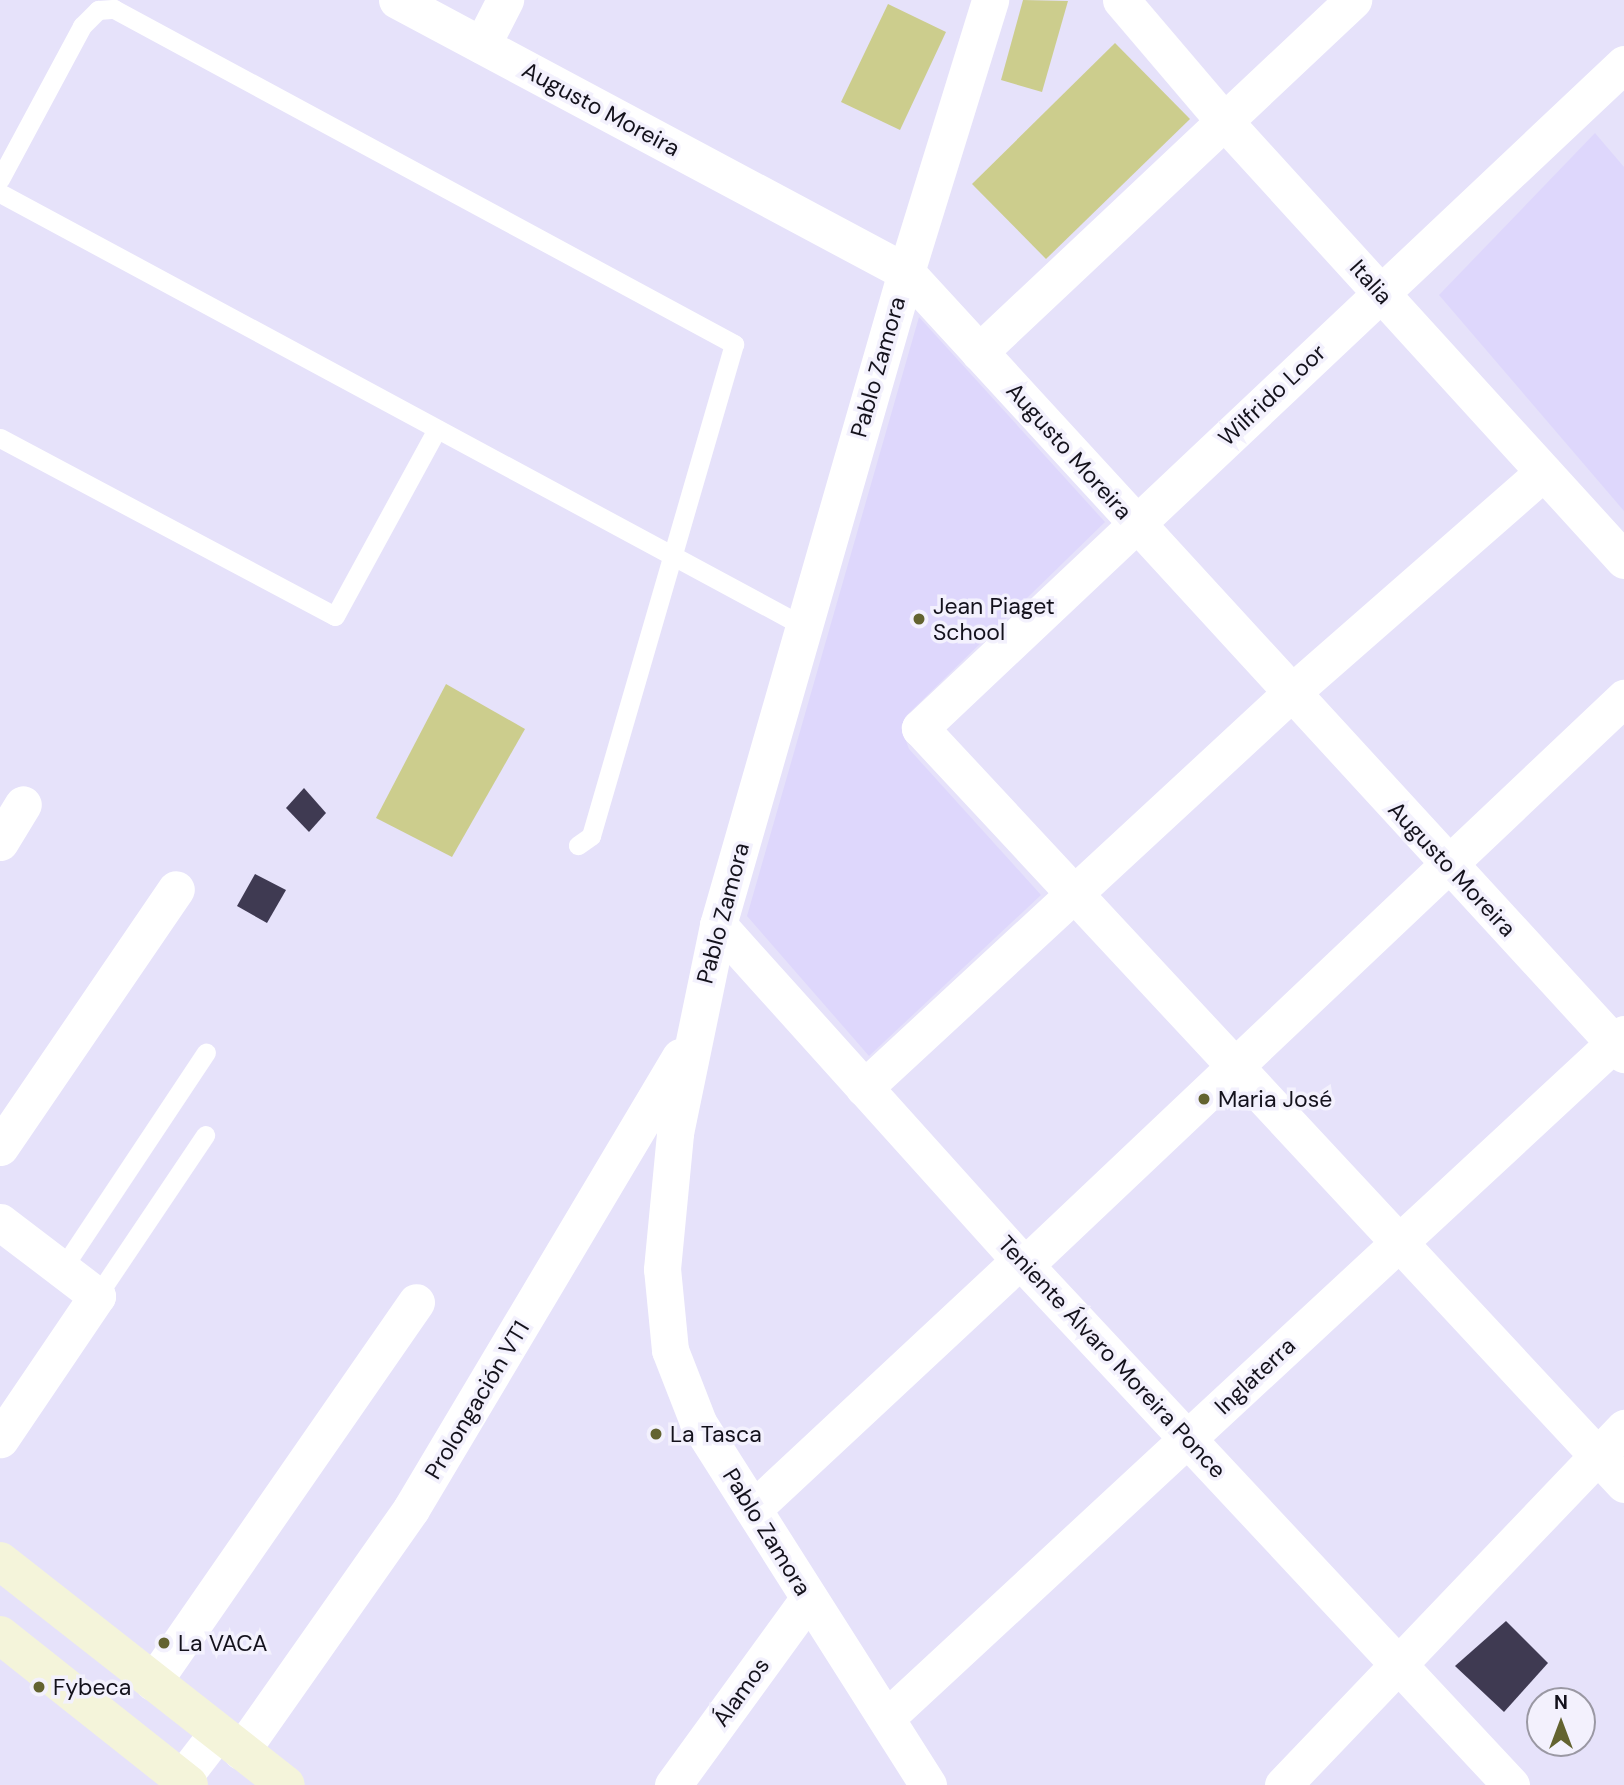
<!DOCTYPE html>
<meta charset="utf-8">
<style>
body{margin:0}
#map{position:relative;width:1624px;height:1785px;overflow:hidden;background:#e6e2fa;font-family:"DM Sans",sans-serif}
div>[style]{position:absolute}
.built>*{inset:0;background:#ded7fc}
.green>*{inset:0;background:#cccd8d}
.building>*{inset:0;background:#3f3a52}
.service>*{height:19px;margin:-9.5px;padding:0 9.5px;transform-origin:9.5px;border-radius:9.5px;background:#fff}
.minor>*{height:37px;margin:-18.5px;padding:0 18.5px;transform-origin:18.5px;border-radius:18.5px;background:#fff}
.secondary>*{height:38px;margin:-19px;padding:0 19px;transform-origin:19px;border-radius:19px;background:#f4f4da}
.dots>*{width:19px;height:19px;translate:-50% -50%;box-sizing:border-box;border:4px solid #f3f1fd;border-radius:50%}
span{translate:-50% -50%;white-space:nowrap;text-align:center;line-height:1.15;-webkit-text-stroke:7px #f3f1fd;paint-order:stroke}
.street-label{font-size:23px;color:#14121c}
.poi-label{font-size:23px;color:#14121c}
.left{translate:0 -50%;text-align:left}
.north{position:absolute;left:1526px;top:1687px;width:70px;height:70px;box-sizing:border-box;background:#f3f1fd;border:2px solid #9a98a3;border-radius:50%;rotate:0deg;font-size:19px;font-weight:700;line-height:28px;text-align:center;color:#14121c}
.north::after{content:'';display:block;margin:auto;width:24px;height:32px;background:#636330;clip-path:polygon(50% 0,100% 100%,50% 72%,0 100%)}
</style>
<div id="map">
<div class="built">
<div style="clip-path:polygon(1595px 133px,1624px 167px,1624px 511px,1439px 295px)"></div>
<div style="clip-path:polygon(919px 317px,1105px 522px,906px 716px,901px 727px,909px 749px,1041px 895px,869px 1056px,747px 916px)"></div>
</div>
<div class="green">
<div style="clip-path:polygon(1023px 0,1068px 1px,1042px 92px,1001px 80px)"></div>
<div style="clip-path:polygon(888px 4px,946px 32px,900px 130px,841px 102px)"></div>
<div style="clip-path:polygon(1115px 43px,1190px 119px,1046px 259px,972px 184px)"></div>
<div style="clip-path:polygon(446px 684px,525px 729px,452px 857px,376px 818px)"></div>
</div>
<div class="building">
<div style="clip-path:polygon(304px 788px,326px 813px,309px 832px,286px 808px)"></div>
<div style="clip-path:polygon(255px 874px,286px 890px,267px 923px,237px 906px)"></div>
<div style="clip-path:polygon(1506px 1621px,1548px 1663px,1504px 1712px,1455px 1666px)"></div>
</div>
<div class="service">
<div style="left:0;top:179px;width:174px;rotate:-61.8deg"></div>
<div style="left:82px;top:26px;width:23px;rotate:-45deg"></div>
<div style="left:98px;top:10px;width:16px;rotate:-4deg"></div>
<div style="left:114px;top:9px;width:705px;rotate:28.38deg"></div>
<div style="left:734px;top:344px;width:512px;rotate:106.21deg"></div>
<div style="left:591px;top:836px;width:16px;rotate:145deg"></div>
<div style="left:0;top:193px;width:912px;rotate:28.33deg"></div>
<div style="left:0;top:438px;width:379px;rotate:28deg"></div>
<div style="left:335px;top:616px;width:213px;rotate:-61.4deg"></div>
<div style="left:62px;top:1269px;width:260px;rotate:-56.4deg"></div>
<div style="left:97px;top:1296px;width:194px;rotate:-56.1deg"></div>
</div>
<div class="minor">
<div style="left:397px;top:0;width:577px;rotate:28.12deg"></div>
<div style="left:906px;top:272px;width:1062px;rotate:47.44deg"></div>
<div style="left:1121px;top:0;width:159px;rotate:49.6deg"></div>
<div style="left:1224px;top:121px;width:594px;rotate:47.66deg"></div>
<div style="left:482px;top:45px;width:51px;rotate:-62.9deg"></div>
<div style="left:1624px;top:64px;width:968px;rotate:136.67deg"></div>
<div style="left:920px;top:728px;width:1033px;rotate:47.04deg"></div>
<div style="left:979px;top:352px;width:514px;rotate:-43.26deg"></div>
<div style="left:0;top:842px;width:44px;rotate:-58.8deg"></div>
<div style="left:718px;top:925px;width:451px;rotate:48deg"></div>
<div style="left:1020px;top:1260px;width:719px;rotate:46.92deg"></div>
<div style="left:864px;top:1088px;width:580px;rotate:-42.77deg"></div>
<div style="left:1290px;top:694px;width:337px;rotate:-41.2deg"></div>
<div style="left:0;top:1147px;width:312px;rotate:-55.7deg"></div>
<div style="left:0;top:1222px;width:122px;rotate:37.3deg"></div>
<div style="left:97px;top:1296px;width:173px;rotate:124.1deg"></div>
<div style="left:753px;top:1509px;width:365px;rotate:-43deg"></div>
<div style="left:1020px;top:1260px;width:7px;rotate:45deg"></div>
<div style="left:1025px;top:1265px;width:825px;rotate:-43.43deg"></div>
<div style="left:153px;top:1682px;width:462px;rotate:-55.3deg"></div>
<div style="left:886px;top:1718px;width:1006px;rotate:-42.83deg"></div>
<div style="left:241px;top:1751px;width:296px;rotate:-54.9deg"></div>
<div style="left:411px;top:1509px;width:526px;rotate:-59.24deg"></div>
<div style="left:177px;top:1785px;width:66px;rotate:-52.4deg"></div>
<div style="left:673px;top:1785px;width:231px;rotate:-54deg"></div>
<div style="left:928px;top:1785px;width:430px;rotate:-122.4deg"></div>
<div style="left:698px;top:1422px;width:77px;rotate:-111.3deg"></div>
<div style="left:670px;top:1350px;width:81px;rotate:-95.6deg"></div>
<div style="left:662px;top:1269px;width:137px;rotate:-84.5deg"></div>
<div style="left:675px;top:1133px;width:212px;rotate:-78.3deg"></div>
<div style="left:718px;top:925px;width:680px;rotate:-73.94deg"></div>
<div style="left:906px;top:272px;width:285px;rotate:-72.8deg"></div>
<div style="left:1283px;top:1785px;width:494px;rotate:-46.3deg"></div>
</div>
<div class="secondary">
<div style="left:0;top:1561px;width:363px;rotate:38.1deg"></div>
<div style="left:0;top:1635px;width:241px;rotate:38.4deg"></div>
</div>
<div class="dots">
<div style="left:919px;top:619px;background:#636330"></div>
<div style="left:1204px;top:1099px;background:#636330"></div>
<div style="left:656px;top:1434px;background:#636330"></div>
<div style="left:164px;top:1643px;background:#636330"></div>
<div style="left:39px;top:1687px;background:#636330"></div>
</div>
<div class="street-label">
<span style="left:601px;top:109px;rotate:28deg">Augusto Moreira</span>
<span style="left:1371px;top:282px;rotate:48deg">Italia</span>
<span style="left:878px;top:367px;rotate:-74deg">Pablo Zamora</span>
<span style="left:1272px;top:395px;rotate:-43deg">Wilfrido Loor</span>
<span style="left:1069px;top:451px;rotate:48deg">Augusto Moreira</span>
<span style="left:1452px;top:869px;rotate:47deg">Augusto Moreira</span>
<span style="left:723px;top:913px;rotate:-75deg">Pablo Zamora</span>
<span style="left:1112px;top:1357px;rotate:47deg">Teniente Álvaro Moreira Ponce</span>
<span style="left:1255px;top:1376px;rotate:-43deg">Inglaterra</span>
<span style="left:477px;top:1400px;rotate:-59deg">Prolongación VT1</span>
<span style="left:767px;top:1532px;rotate:58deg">Pablo Zamora</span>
<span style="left:741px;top:1692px;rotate:-54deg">Álamos</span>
</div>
<div class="poi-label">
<span class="left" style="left:933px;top:619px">Jean Piaget<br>School</span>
<span class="left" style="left:1218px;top:1099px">Maria José</span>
<span class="left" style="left:670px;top:1434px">La Tasca</span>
<span class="left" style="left:178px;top:1643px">La VACA</span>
<span class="left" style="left:53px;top:1687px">Fybeca</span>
</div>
<div class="north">N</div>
</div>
